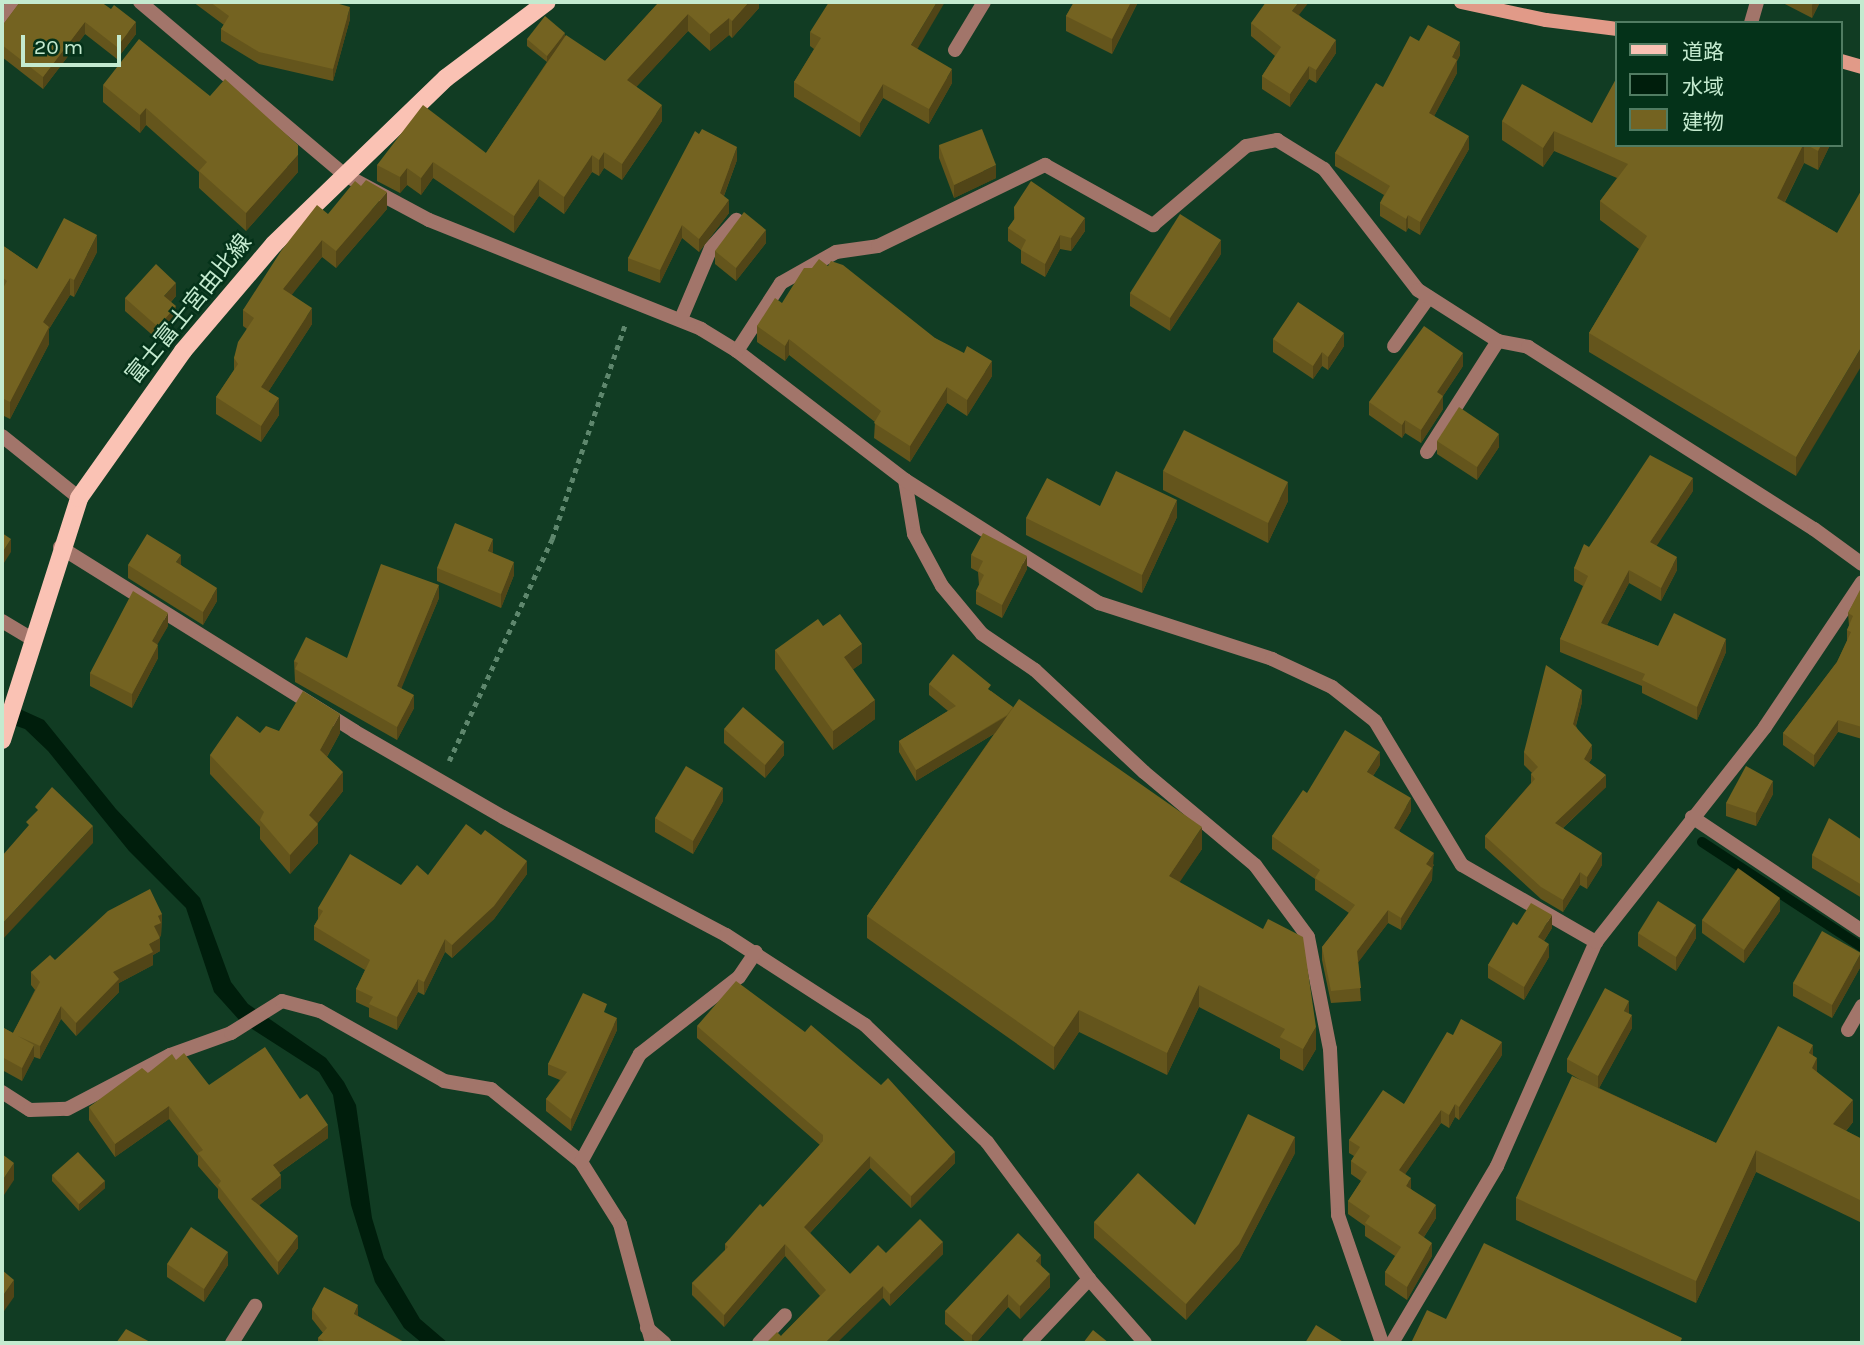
<!DOCTYPE html>
<meta charset="utf-8">
<style>
body{margin:0}
#map{position:relative;width:1864px;height:1345px;overflow:hidden;background:#113c23;font-family:Karla,"Noto Sans JP",sans-serif}
div>[style]{position:absolute}
.water>*{inset:0;background:#001e0c}
.stream>*{height:10px;margin:-5px;padding:0 5px;transform-origin:5px;border-radius:5px;background:#001e0c}
.path>*{height:4.5px;margin-top:-2.25px;transform-origin:0;background:repeating-linear-gradient(90deg,#5e876d 0 5px,transparent 0 10px)}
.lane>*{height:14px;margin:-7px;padding:0 7px;transform-origin:7px;border-radius:7px;background:#a2756a}
.street>*{height:14px;margin:-7px;padding:0 7px;transform-origin:7px;border-radius:7px;background:#a2756a}
.secondary>*{height:14px;margin:-7px;padding:0 7px;transform-origin:7px;border-radius:7px;background:#e19a88}
.primary>*{height:18px;margin:-9px;padding:0 9px;transform-origin:9px;border-radius:9px;background:#fac2b4}
.wall>*{inset:0;background:#64551c}
.shaded-wall>*{inset:0;background:#514517}
.building>*{inset:0;background:#746321}
span{translate:-50% -50%;white-space:nowrap;text-align:center;line-height:1.15;-webkit-text-stroke:5px #043219;paint-order:stroke}
.street-label{font-size:23px;color:#c4eacf}
.frame{position:absolute;inset:0;border:4px solid #c4eacf;pointer-events:none}
.legend{position:absolute;left:1615px;top:21px;width:228px;height:126px;box-sizing:border-box;background:#043219;border:2px solid #517c62;margin:0;padding:9px 12px;list-style:none;font-size:21px;color:#c4eacf}
.legend li{display:flex;align-items:center;gap:14px;height:35px}
.legend b{width:35px;border:2px solid #517c62}
.scale{position:absolute;left:21px;top:35px;width:100px;height:32px;box-sizing:border-box;border:4px solid #c4eacf;border-top:0;padding-left:9px;font-size:21px;line-height:24px;white-space:nowrap;color:#c4eacf;-webkit-text-stroke:5px #043219;paint-order:stroke}
</style>
<div id="map">
<div class="water">
<div style="clip-path:polygon(2px 701px,44px 720px,116px 809px,200px 898px,231px 982px,248px 1004px,326px 1058px,344px 1082px,356px 1105px,372px 1218px,384px 1258px,420px 1319px,448px 1343px,422px 1343px,404px 1328px,375px 1282px,351px 1205px,333px 1095px,319px 1072px,241px 1022px,214px 992px,186px 908px,129px 851px,48px 751px,25px 729px,2px 721px)"></div>
</div>
<div class="stream">
<div style="left:1702px;top:842px;width:191px;rotate:33.3deg"></div>
</div>
<div class="path">
<div style="left:449px;top:761px;width:245px;rotate:-65.1deg"></div>
<div style="left:552px;top:539px;width:229px;rotate:-71.2deg"></div>
</div>
<div class="lane">
<div style="left:905px;top:480px;width:55px;rotate:80.5deg"></div>
<div style="left:914px;top:534px;width:59px;rotate:61.7deg"></div>
<div style="left:942px;top:586px;width:62px;rotate:50.2deg"></div>
<div style="left:982px;top:634px;width:64px;rotate:34.2deg"></div>
<div style="left:1035px;top:670px;width:149px;rotate:43.1deg"></div>
<div style="left:1144px;top:772px;width:145px;rotate:40deg"></div>
<div style="left:1255px;top:865px;width:89px;rotate:53.6deg"></div>
<div style="left:1308px;top:937px;width:114px;rotate:78.9deg"></div>
<div style="left:1330px;top:1049px;width:166px;rotate:87.2deg"></div>
<div style="left:1338px;top:1215px;width:135px;rotate:71deg"></div>
<div style="left:2px;top:621px;width:35px;rotate:31deg"></div>
<div style="left:647px;top:1328px;width:23px;rotate:41deg"></div>
</div>
<div class="street">
<div style="left:140px;top:2px;width:268px;rotate:40.2deg"></div>
<div style="left:345px;top:175px;width:95px;rotate:28.2deg"></div>
<div style="left:429px;top:220px;width:293px;rotate:21.8deg"></div>
<div style="left:701px;top:329px;width:42px;rotate:31.4deg"></div>
<div style="left:737px;top:351px;width:212px;rotate:37.5deg"></div>
<div style="left:905px;top:480px;width:230px;rotate:32.4deg"></div>
<div style="left:1099px;top:603px;width:182px;rotate:17.9deg"></div>
<div style="left:1272px;top:659px;width:66px;rotate:25deg"></div>
<div style="left:1332px;top:687px;width:55px;rotate:38.3deg"></div>
<div style="left:1375px;top:721px;width:168px;rotate:58.9deg"></div>
<div style="left:1462px;top:865px;width:155px;rotate:29.9deg"></div>
<div style="left:2px;top:20px;width:22px;rotate:-56deg"></div>
<div style="left:1751px;top:23px;width:22px;rotate:-74deg"></div>
<div style="left:955px;top:50px;width:56px;rotate:-58.9deg"></div>
<div style="left:681px;top:319px;width:77px;rotate:-67.1deg"></div>
<div style="left:711px;top:248px;width:38px;rotate:-48deg"></div>
<div style="left:1394px;top:346px;width:60px;rotate:-54.5deg"></div>
<div style="left:737px;top:351px;width:81px;rotate:-57.1deg"></div>
<div style="left:781px;top:283px;width:63px;rotate:-29.4deg"></div>
<div style="left:836px;top:252px;width:42px;rotate:-8.1deg"></div>
<div style="left:878px;top:246px;width:186px;rotate:-25.9deg"></div>
<div style="left:1045px;top:165px;width:124px;rotate:29.1deg"></div>
<div style="left:1153px;top:225px;width:122px;rotate:-40.3deg"></div>
<div style="left:1246px;top:146px;width:32px;rotate:-11deg"></div>
<div style="left:1277px;top:140px;width:55px;rotate:31.7deg"></div>
<div style="left:1324px;top:169px;width:153px;rotate:52.2deg"></div>
<div style="left:1418px;top:290px;width:95px;rotate:32.5deg"></div>
<div style="left:1498px;top:341px;width:31px;rotate:11deg"></div>
<div style="left:1528px;top:347px;width:339px;rotate:32.5deg"></div>
<div style="left:1814px;top:529px;width:59px;rotate:36.1deg"></div>
<div style="left:2px;top:436px;width:99px;rotate:38.8deg"></div>
<div style="left:1427px;top:452px;width:132px;rotate:-57.4deg"></div>
<div style="left:60px;top:547px;width:347px;rotate:32deg"></div>
<div style="left:354px;top:731px;width:172px;rotate:30deg"></div>
<div style="left:503px;top:817px;width:252px;rotate:27.9deg"></div>
<div style="left:726px;top:935px;width:166px;rotate:32.9deg"></div>
<div style="left:865px;top:1025px;width:169px;rotate:43.8deg"></div>
<div style="left:987px;top:1142px;width:171px;rotate:53.3deg"></div>
<div style="left:1089px;top:1279px;width:85px;rotate:48.8deg"></div>
<div style="left:1692px;top:817px;width:205px;rotate:33.8deg"></div>
<div style="left:1848px;top:1030px;width:28px;rotate:-60deg"></div>
<div style="left:2px;top:1092px;width:33px;rotate:33deg"></div>
<div style="left:30px;top:1110px;width:37px;rotate:-2deg"></div>
<div style="left:67px;top:1109px;width:116px;rotate:-27.7deg"></div>
<div style="left:170px;top:1055px;width:65px;rotate:-19.8deg"></div>
<div style="left:231px;top:1033px;width:60px;rotate:-32.1deg"></div>
<div style="left:282px;top:1001px;width:39px;rotate:15deg"></div>
<div style="left:320px;top:1011px;width:142px;rotate:29.4deg"></div>
<div style="left:444px;top:1081px;width:48px;rotate:9.7deg"></div>
<div style="left:491px;top:1089px;width:116px;rotate:39deg"></div>
<div style="left:581px;top:1162px;width:73px;rotate:57.8deg"></div>
<div style="left:620px;top:1224px;width:123px;rotate:74.9deg"></div>
<div style="left:581px;top:1162px;width:123px;rotate:-61.4deg"></div>
<div style="left:640px;top:1054px;width:125px;rotate:-37.9deg"></div>
<div style="left:739px;top:977px;width:30px;rotate:-56deg"></div>
<div style="left:232px;top:1343px;width:44px;rotate:-58.1deg"></div>
<div style="left:759px;top:1343px;width:38px;rotate:-47deg"></div>
<div style="left:1029px;top:1343px;width:88px;rotate:-46.8deg"></div>
<div style="left:1392px;top:1343px;width:206px;rotate:-59.3deg"></div>
<div style="left:1497px;top:1166px;width:245px;rotate:-66.2deg"></div>
<div style="left:1596px;top:942px;width:273px;rotate:-51.8deg"></div>
<div style="left:1765px;top:727px;width:174px;rotate:-56.2deg"></div>
</div>
<div class="secondary">
<div style="left:1461px;top:2px;width:87px;rotate:12deg"></div>
<div style="left:1546px;top:20px;width:72px;rotate:7.2deg"></div>
<div style="left:1841px;top:61px;width:22px;rotate:16deg"></div>
</div>
<div class="primary">
<div style="left:2px;top:740px;width:254px;rotate:-72.3deg"></div>
<div style="left:79px;top:498px;width:180px;rotate:-54.7deg"></div>
<div style="left:183px;top:351px;width:140px;rotate:-49.6deg"></div>
<div style="left:274px;top:244px;width:239px;rotate:-44deg"></div>
<div style="left:446px;top:78px;width:126px;rotate:-37deg"></div>
</div>
<div class="wall">
<div style="clip-path:polygon(20px 2px,136px 34px,117px 59px,85px 34px,43px 89px,2px 57px,2px 26px)"></div>
<div style="clip-path:polygon(193px 2px,332px 2px,350px 19px,333px 81px,259px 64px,221px 41px,221px 29px,224px 25px)"></div>
<div style="clip-path:polygon(659px 2px,759px 2px,759px 8px,732px 38px,729px 35px,710px 51px,688px 31px,636px 87px,662px 121px,622px 180px,604px 168px,599px 176px,592px 172px,564px 214px,539px 196px,514px 233px,433px 178px,421px 195px,407px 185px,400px 193px,377px 181px,377px 165px,486px 153px,547px 62px,527px 46px,527px 39px,565px 36px,605px 61px)"></div>
<div style="clip-path:polygon(1074px 2px,1138px 2px,1112px 54px,1066px 31px,1066px 16px)"></div>
<div style="clip-path:polygon(1781px 2px,1820px 2px,1812px 18px)"></div>
<div style="clip-path:polygon(1299px 15px,1336px 53px,1316px 83px,1309px 79px,1290px 107px,1262px 89px,1262px 76px,1275px 56px,1251px 36px,1251px 23px)"></div>
<div style="clip-path:polygon(810px 32px,917px 49px,952px 83px,929px 124px,883px 98px,860px 137px,794px 97px,794px 82px,814px 49px,810px 46px)"></div>
<div style="clip-path:polygon(1419px 41px,1460px 55px,1457px 61px,1457px 73px,1434px 116px,1469px 149px,1420px 235px,1408px 228px,1406px 232px,1380px 216px,1380px 203px,1384px 195px,1335px 166px,1335px 153px)"></div>
<div style="clip-path:polygon(103px 85px,298px 172px,246px 231px,199px 188px,199px 172px,146px 125px,140px 133px,103px 102px)"></div>
<div style="clip-path:polygon(1502px 121px,1592px 123px,1617px 145px,1830px 145px,1818px 170px,1804px 163px,1785px 202px,1837px 233px,1796px 476px,1589px 352px,1589px 333px,1639px 249px,1600px 220px,1600px 201px,1617px 178px,1554px 151px,1543px 167px,1502px 140px)"></div>
<div style="clip-path:polygon(939px 145px,996px 178px,954px 198px,939px 158px)"></div>
<div style="clip-path:polygon(737px 160px,724px 196px,729px 213px,699px 252px,682px 238px,660px 283px,628px 271px,628px 258px)"></div>
<div style="clip-path:polygon(1014px 207px,1085px 231px,1071px 251px,1060px 249px,1045px 277px,1021px 263px,1021px 250px,1008px 241px,1008px 228px,1014px 220px)"></div>
<div style="clip-path:polygon(387px 209px,336px 268px,322px 257px,291px 295px,312px 324px,268px 392px,279px 415px,261px 442px,216px 414px,216px 397px,234px 370px,234px 358px,247px 329px,243px 326px,243px 310px,328px 214px)"></div>
<div style="clip-path:polygon(766px 243px,736px 281px,715px 264px,715px 251px)"></div>
<div style="clip-path:polygon(2px 245px,37px 269px,97px 252px,74px 297px,70px 295px,49px 329px,49px 344px,10px 419px,2px 415px)"></div>
<div style="clip-path:polygon(1221px 254px,1170px 331px,1130px 306px,1130px 293px)"></div>
<div style="clip-path:polygon(176px 296px,171px 302px,176px 319px,158px 340px,125px 311px,125px 298px)"></div>
<div style="clip-path:polygon(782px 303px,935px 338px,992px 376px,967px 416px,947px 403px,910px 462px,874px 438px,875px 422px,789px 355px,785px 361px,757px 342px,757px 326px)"></div>
<div style="clip-path:polygon(1273px 339px,1344px 346px,1328px 370px,1322px 366px,1313px 379px,1273px 352px)"></div>
<div style="clip-path:polygon(1463px 366px,1443px 396px,1443px 409px,1421px 443px,1405px 433px,1402px 438px,1369px 415px,1369px 402px)"></div>
<div style="clip-path:polygon(1437px 441px,1499px 447px,1477px 480px,1437px 454px)"></div>
<div style="clip-path:polygon(1163px 471px,1288px 501px,1268px 543px,1163px 490px)"></div>
<div style="clip-path:polygon(1693px 491px,1656px 546px,1677px 570px,1661px 601px,1629px 583px,1607px 625px,1658px 646px,1726px 652px,1697px 720px,1642px 693px,1642px 686px,1560px 652px,1560px 639px,1583px 586px,1574px 581px,1574px 568px,1589px 547px)"></div>
<div style="clip-path:polygon(1100px 506px,1177px 517px,1142px 593px,1026px 535px,1026px 518px)"></div>
<div style="clip-path:polygon(971px 555px,1027px 569px,1002px 618px,976px 604px,976px 591px,979px 585px,978px 572px,971px 568px)"></div>
<div style="clip-path:polygon(128px 565px,181px 565px,217px 601px,203px 625px,128px 578px)"></div>
<div style="clip-path:polygon(437px 568px,514px 575px,501px 608px,437px 581px)"></div>
<div style="clip-path:polygon(1862px 588px,1862px 739px,1838px 732px,1814px 767px,1783px 745px,1783px 733px,1837px 662px,1847px 641px,1847px 630px,1849px 626px,1848px 613px)"></div>
<div style="clip-path:polygon(439px 598px,401px 688px,414px 708px,397px 740px,295px 682px,294px 661px,347px 658px)"></div>
<div style="clip-path:polygon(168px 626px,157px 644px,158px 658px,132px 708px,90px 686px,90px 673px)"></div>
<div style="clip-path:polygon(823px 626px,862px 663px,853px 669px,875px 719px,833px 750px,775px 669px,775px 650px)"></div>
<div style="clip-path:polygon(929px 684px,991px 691px,1202px 849px,1179px 882px,1316px 1049px,1303px 1071px,1280px 1059px,1280px 1049px,1199px 1007px,1167px 1075px,1079px 1032px,1054px 1070px,867px 938px,867px 916px,994px 734px,916px 781px,899px 752px,899px 741px,948px 711px,929px 695px)"></div>
<div style="clip-path:polygon(1582px 702px,1576px 726px,1592px 758px,1589px 763px,1606px 787px,1563px 828px,1602px 865px,1587px 889px,1580px 885px,1563px 912px,1541px 899px,1485px 848px,1485px 836px,1531px 783px,1531px 774px,1532px 773px,1524px 765px,1524px 752px)"></div>
<div style="clip-path:polygon(724px 729px,784px 755px,765px 778px,724px 743px)"></div>
<div style="clip-path:polygon(279px 731px,340px 733px,327px 757px,343px 791px,317px 824px,318px 843px,290px 874px,260px 839px,260px 827px,210px 774px,210px 755px)"></div>
<div style="clip-path:polygon(1380px 765px,1373px 776px,1411px 811px,1399px 831px,1434px 865px,1432px 868px,1432px 880px,1401px 930px,1388px 923px,1358px 962px,1361px 1001px,1331px 1003px,1322px 960px,1322px 947px,1349px 913px,1315px 890px,1315px 879px,1272px 849px,1272px 836px)"></div>
<div style="clip-path:polygon(1773px 794px,1756px 826px,1726px 816px,1726px 803px)"></div>
<div style="clip-path:polygon(723px 801px,693px 854px,655px 832px,655px 818px)"></div>
<div style="clip-path:polygon(1862px 840px,1862px 898px,1812px 868px,1812px 855px)"></div>
<div style="clip-path:polygon(527px 874px,494px 919px,452px 958px,445px 952px,424px 995px,418px 992px,397px 1030px,369px 1017px,369px 1008px,356px 1002px,356px 989px,365px 970px,314px 940px,314px 926px,318px 919px,318px 908px,401px 885px,428px 875px)"></div>
<div style="clip-path:polygon(1780px 911px,1744px 963px,1702px 933px,1702px 920px)"></div>
<div style="clip-path:polygon(162px 914px,161px 936px,159px 937px,160px 951px,153px 955px,153px 965px,119px 983px,119px 992px,76px 1036px,61px 1019px,40px 1059px,34px 1057px,22px 1081px,2px 1070px,2px 1027px,13px 1033px,35px 990px,31px 985px,31px 972px,55px 960px)"></div>
<div style="clip-path:polygon(1517px 925px,1552px 928px,1544px 941px,1549px 957px,1524px 1000px,1488px 978px,1488px 965px)"></div>
<div style="clip-path:polygon(1638px 933px,1696px 938px,1676px 971px,1638px 946px)"></div>
<div style="clip-path:polygon(1861px 966px,1832px 1018px,1793px 996px,1793px 983px)"></div>
<div style="clip-path:polygon(607px 1014px,617px 1030px,571px 1131px,546px 1111px,546px 1099px,560px 1080px,548px 1075px,548px 1064px)"></div>
<div style="clip-path:polygon(1629px 1014px,1632px 1028px,1599px 1088px,1716px 1143px,1813px 1056px,1817px 1072px,1853px 1122px,1846px 1131px,1862px 1139px,1862px 1223px,1756px 1172px,1696px 1303px,1516px 1220px,1516px 1198px,1582px 1081px,1567px 1072px,1567px 1059px)"></div>
<div style="clip-path:polygon(697px 1026px,955px 1163px,911px 1208px,870px 1168px,810px 1233px,850px 1274px,886px 1253px,943px 1254px,890px 1306px,883px 1298px,781px 1336px,820px 1296px,785px 1256px,724px 1327px,692px 1295px,692px 1283px,725px 1251px,725px 1244px,763px 1207px,820px 1145px,697px 1038px)"></div>
<div style="clip-path:polygon(1502px 1055px,1459px 1120px,1455px 1117px,1449px 1128px,1441px 1123px,1405px 1174px,1411px 1189px,1436px 1218px,1424px 1237px,1432px 1256px,1407px 1300px,1385px 1285px,1385px 1272px,1395px 1256px,1365px 1236px,1365px 1226px,1348px 1214px,1348px 1201px,1361px 1181px,1351px 1174px,1351px 1161px,1354px 1156px,1349px 1153px,1349px 1140px,1404px 1104px)"></div>
<div style="clip-path:polygon(176px 1060px,209px 1085px,300px 1099px,328px 1138px,279px 1173px,281px 1188px,259px 1205px,298px 1248px,278px 1275px,218px 1198px,218px 1189px,198px 1166px,198px 1156px,169px 1119px,115px 1157px,89px 1120px,89px 1107px,148px 1073px)"></div>
<div style="clip-path:polygon(1295px 1153px,1239px 1260px,1186px 1320px,1094px 1238px,1094px 1222px,1195px 1225px)"></div>
<div style="clip-path:polygon(52px 1175px,105px 1188px,79px 1211px,52px 1181px)"></div>
<div style="clip-path:polygon(167px 1264px,228px 1265px,204px 1302px,167px 1277px)"></div>
<div style="clip-path:polygon(1041px 1265px,1050px 1287px,1020px 1319px,1008px 1307px,976px 1343px,967px 1343px,945px 1324px,945px 1311px)"></div>
<div style="clip-path:polygon(312px 1309px,358px 1315px,358px 1316px,406px 1343px,318px 1343px,318px 1338px,323px 1333px,312px 1319px)"></div>
</div>
<div class="shaded-wall">
<div style="clip-path:polygon(749px 2px,759px 2px,759px 8px,732px 38px,732px 21px)"></div>
<div style="clip-path:polygon(937px 2px,945px 2px,911px 60px,911px 45px)"></div>
<div style="clip-path:polygon(1131px 2px,1138px 2px,1112px 54px,1112px 39px)"></div>
<div style="clip-path:polygon(1299px 2px,1309px 2px,1292px 24px,1292px 11px)"></div>
<div style="clip-path:polygon(1814px 2px,1820px 2px,1812px 18px,1812px 5px)"></div>
<div style="clip-path:polygon(350px 7px,350px 19px,333px 81px,333px 69px)"></div>
<div style="clip-path:polygon(688px 14px,688px 31px,627px 97px,627px 80px)"></div>
<div style="clip-path:polygon(729px 18px,729px 35px,710px 51px,710px 34px)"></div>
<div style="clip-path:polygon(85px 22px,85px 34px,43px 89px,43px 77px)"></div>
<div style="clip-path:polygon(136px 22px,136px 34px,117px 59px,117px 47px)"></div>
<div style="clip-path:polygon(565px 33px,565px 39px,547px 62px,547px 56px)"></div>
<div style="clip-path:polygon(1336px 40px,1336px 53px,1316px 83px,1316px 70px)"></div>
<div style="clip-path:polygon(1460px 42px,1460px 55px,1457px 61px,1457px 73px,1429px 126px,1429px 113px,1452px 57px)"></div>
<div style="clip-path:polygon(1309px 66px,1309px 79px,1290px 107px,1290px 94px)"></div>
<div style="clip-path:polygon(952px 69px,952px 83px,929px 124px,929px 109px)"></div>
<div style="clip-path:polygon(883px 84px,883px 98px,860px 137px,860px 123px)"></div>
<div style="clip-path:polygon(1843px 100px,1843px 119px,1841px 122px,1841px 103px)"></div>
<div style="clip-path:polygon(662px 105px,662px 121px,622px 180px,622px 164px)"></div>
<div style="clip-path:polygon(146px 108px,146px 125px,140px 133px,140px 115px)"></div>
<div style="clip-path:polygon(1554px 131px,1554px 151px,1543px 167px,1543px 148px)"></div>
<div style="clip-path:polygon(1469px 136px,1469px 149px,1420px 235px,1420px 222px)"></div>
<div style="clip-path:polygon(1803px 145px,1804px 145px,1804px 163px,1777px 217px,1777px 198px)"></div>
<div style="clip-path:polygon(1821px 145px,1830px 145px,1818px 170px,1818px 151px)"></div>
<div style="clip-path:polygon(737px 147px,737px 160px,720px 206px,720px 193px)"></div>
<div style="clip-path:polygon(604px 152px,604px 168px,599px 176px,599px 160px)"></div>
<div style="clip-path:polygon(298px 155px,298px 172px,246px 231px,246px 213px)"></div>
<div style="clip-path:polygon(592px 155px,592px 172px,564px 214px,564px 197px)"></div>
<div style="clip-path:polygon(433px 162px,433px 178px,421px 195px,421px 178px)"></div>
<div style="clip-path:polygon(996px 165px,996px 178px,954px 198px,954px 185px)"></div>
<div style="clip-path:polygon(407px 168px,407px 185px,400px 193px,400px 177px)"></div>
<div style="clip-path:polygon(539px 179px,539px 196px,514px 233px,514px 216px)"></div>
<div style="clip-path:polygon(387px 192px,387px 209px,336px 268px,336px 251px)"></div>
<div style="clip-path:polygon(729px 200px,729px 213px,699px 252px,699px 239px)"></div>
<div style="clip-path:polygon(1408px 215px,1408px 228px,1406px 232px,1406px 219px)"></div>
<div style="clip-path:polygon(1085px 218px,1085px 231px,1071px 251px,1071px 238px)"></div>
<div style="clip-path:polygon(682px 225px,682px 238px,660px 283px,660px 270px)"></div>
<div style="clip-path:polygon(766px 230px,766px 243px,736px 281px,736px 268px)"></div>
<div style="clip-path:polygon(97px 235px,97px 252px,74px 297px,74px 280px)"></div>
<div style="clip-path:polygon(1060px 235px,1060px 249px,1045px 277px,1045px 264px)"></div>
<div style="clip-path:polygon(322px 240px,322px 257px,283px 306px,283px 289px)"></div>
<div style="clip-path:polygon(1221px 240px,1221px 254px,1170px 331px,1170px 318px)"></div>
<div style="clip-path:polygon(70px 278px,70px 295px,49px 329px,49px 344px,10px 419px,10px 402px,43px 322px)"></div>
<div style="clip-path:polygon(176px 283px,176px 296px,164px 309px,164px 296px)"></div>
<div style="clip-path:polygon(176px 306px,176px 319px,158px 340px,158px 327px)"></div>
<div style="clip-path:polygon(312px 308px,312px 324px,261px 403px,261px 387px)"></div>
<div style="clip-path:polygon(1344px 333px,1344px 346px,1328px 370px,1328px 357px)"></div>
<div style="clip-path:polygon(789px 339px,789px 355px,785px 361px,785px 346px)"></div>
<div style="clip-path:polygon(1862px 346px,1862px 365px,1796px 476px,1796px 457px)"></div>
<div style="clip-path:polygon(1322px 352px,1322px 366px,1313px 379px,1313px 366px)"></div>
<div style="clip-path:polygon(1463px 353px,1463px 366px,1437px 405px,1437px 392px)"></div>
<div style="clip-path:polygon(992px 361px,992px 376px,967px 416px,967px 400px)"></div>
<div style="clip-path:polygon(947px 387px,947px 403px,910px 462px,910px 446px)"></div>
<div style="clip-path:polygon(1443px 396px,1443px 409px,1421px 443px,1421px 430px)"></div>
<div style="clip-path:polygon(279px 398px,279px 415px,261px 442px,261px 426px)"></div>
<div style="clip-path:polygon(1405px 420px,1405px 433px,1402px 438px,1402px 425px)"></div>
<div style="clip-path:polygon(1499px 434px,1499px 447px,1477px 480px,1477px 467px)"></div>
<div style="clip-path:polygon(1693px 478px,1693px 491px,1650px 556px,1650px 542px)"></div>
<div style="clip-path:polygon(1288px 482px,1288px 501px,1268px 543px,1268px 523px)"></div>
<div style="clip-path:polygon(1177px 500px,1177px 517px,1142px 593px,1142px 575px)"></div>
<div style="clip-path:polygon(11px 539px,11px 552px,2px 566px,2px 553px)"></div>
<div style="clip-path:polygon(493px 539px,493px 552px,488px 564px,488px 551px)"></div>
<div style="clip-path:polygon(181px 555px,181px 568px,176px 562px)"></div>
<div style="clip-path:polygon(1027px 556px,1027px 569px,1002px 618px,1002px 605px)"></div>
<div style="clip-path:polygon(1677px 557px,1677px 570px,1661px 601px,1661px 588px)"></div>
<div style="clip-path:polygon(514px 562px,514px 575px,501px 608px,501px 594px)"></div>
<div style="clip-path:polygon(1629px 570px,1629px 583px,1601px 636px,1601px 623px)"></div>
<div style="clip-path:polygon(439px 585px,439px 598px,397px 699px,397px 686px)"></div>
<div style="clip-path:polygon(217px 588px,217px 601px,203px 625px,203px 612px)"></div>
<div style="clip-path:polygon(168px 613px,168px 626px,152px 654px,152px 641px)"></div>
<div style="clip-path:polygon(1726px 639px,1726px 652px,1697px 720px,1697px 707px)"></div>
<div style="clip-path:polygon(862px 644px,862px 663px,844px 676px,844px 657px)"></div>
<div style="clip-path:polygon(158px 645px,158px 658px,132px 708px,132px 694px)"></div>
<div style="clip-path:polygon(1582px 690px,1582px 702px,1573px 736px,1573px 724px)"></div>
<div style="clip-path:polygon(414px 695px,414px 708px,397px 740px,397px 727px)"></div>
<div style="clip-path:polygon(875px 700px,875px 719px,833px 750px,833px 731px)"></div>
<div style="clip-path:polygon(1017px 710px,1017px 720px,916px 781px,916px 770px)"></div>
<div style="clip-path:polygon(340px 714px,340px 733px,320px 769px,320px 750px)"></div>
<div style="clip-path:polygon(1838px 720px,1838px 732px,1814px 767px,1814px 755px)"></div>
<div style="clip-path:polygon(784px 742px,784px 755px,765px 778px,765px 765px)"></div>
<div style="clip-path:polygon(1592px 745px,1592px 758px,1584px 771px,1584px 759px)"></div>
<div style="clip-path:polygon(1380px 752px,1380px 765px,1367px 785px,1367px 772px)"></div>
<div style="clip-path:polygon(343px 772px,343px 791px,309px 834px,309px 815px)"></div>
<div style="clip-path:polygon(1606px 775px,1606px 787px,1555px 835px,1555px 823px)"></div>
<div style="clip-path:polygon(1773px 781px,1773px 794px,1756px 826px,1756px 813px)"></div>
<div style="clip-path:polygon(723px 788px,723px 801px,693px 854px,693px 841px)"></div>
<div style="clip-path:polygon(1411px 798px,1411px 811px,1394px 840px,1394px 828px)"></div>
<div style="clip-path:polygon(318px 824px,318px 843px,290px 874px,290px 855px)"></div>
<div style="clip-path:polygon(93px 826px,93px 843px,2px 940px,2px 924px)"></div>
<div style="clip-path:polygon(1202px 827px,1202px 849px,1169px 898px,1169px 876px)"></div>
<div style="clip-path:polygon(1434px 853px,1432px 880px,1401px 930px,1401px 918px,1426px 864px)"></div>
<div style="clip-path:polygon(1602px 853px,1602px 865px,1587px 889px,1587px 877px)"></div>
<div style="clip-path:polygon(527px 861px,527px 874px,494px 919px,452px 958px,452px 945px)"></div>
<div style="clip-path:polygon(1580px 872px,1580px 885px,1563px 912px,1563px 900px)"></div>
<div style="clip-path:polygon(1780px 898px,1780px 911px,1744px 963px,1744px 950px)"></div>
<div style="clip-path:polygon(1388px 910px,1388px 923px,1357px 964px,1357px 951px)"></div>
<div style="clip-path:polygon(162px 914px,161px 936px,154px 939px,154px 926px,158px 916px)"></div>
<div style="clip-path:polygon(1552px 915px,1552px 928px,1538px 950px,1538px 937px)"></div>
<div style="clip-path:polygon(1696px 925px,1696px 938px,1676px 971px,1676px 957px)"></div>
<div style="clip-path:polygon(160px 938px,160px 951px,153px 955px,153px 965px,119px 983px,119px 992px,76px 1036px,76px 1023px,113px 972px,149px 944px)"></div>
<div style="clip-path:polygon(445px 939px,445px 952px,424px 995px,424px 982px)"></div>
<div style="clip-path:polygon(1549px 944px,1549px 957px,1524px 1000px,1524px 987px)"></div>
<div style="clip-path:polygon(1861px 953px,1861px 966px,1832px 1018px,1832px 1005px)"></div>
<div style="clip-path:polygon(418px 979px,418px 992px,397px 1030px,397px 1017px)"></div>
<div style="clip-path:polygon(1199px 985px,1199px 1007px,1167px 1075px,1167px 1053px)"></div>
<div style="clip-path:polygon(1629px 1001px,1629px 1014px,1624px 1011px)"></div>
<div style="clip-path:polygon(61px 1006px,61px 1019px,40px 1059px,40px 1046px)"></div>
<div style="clip-path:polygon(1079px 1010px,1079px 1032px,1054px 1070px,1054px 1047px)"></div>
<div style="clip-path:polygon(1632px 1015px,1632px 1028px,1598px 1090px,1598px 1076px)"></div>
<div style="clip-path:polygon(617px 1018px,617px 1030px,571px 1131px,571px 1119px)"></div>
<div style="clip-path:polygon(1316px 1027px,1316px 1049px,1303px 1071px,1303px 1049px)"></div>
<div style="clip-path:polygon(1502px 1042px,1502px 1055px,1459px 1120px,1459px 1107px)"></div>
<div style="clip-path:polygon(34px 1045px,34px 1058px,22px 1081px,22px 1068px)"></div>
<div style="clip-path:polygon(1813px 1045px,1813px 1065px,1817px 1058px,1817px 1080px,1812px 1090px,1809px 1053px)"></div>
<div style="clip-path:polygon(1853px 1100px,1853px 1122px,1833px 1146px,1833px 1124px)"></div>
<div style="clip-path:polygon(1455px 1104px,1455px 1117px,1449px 1128px,1449px 1115px)"></div>
<div style="clip-path:polygon(169px 1106px,169px 1119px,115px 1157px,115px 1144px)"></div>
<div style="clip-path:polygon(1441px 1110px,1441px 1123px,1399px 1183px,1399px 1170px)"></div>
<div style="clip-path:polygon(328px 1125px,328px 1138px,273px 1177px,273px 1165px)"></div>
<div style="clip-path:polygon(1295px 1137px,1295px 1153px,1239px 1260px,1186px 1320px,1186px 1304px)"></div>
<div style="clip-path:polygon(1756px 1150px,1756px 1172px,1696px 1303px,1696px 1281px)"></div>
<div style="clip-path:polygon(955px 1152px,955px 1163px,911px 1208px,911px 1196px)"></div>
<div style="clip-path:polygon(870px 1156px,870px 1168px,804px 1239px,804px 1227px)"></div>
<div style="clip-path:polygon(14px 1163px,14px 1180px,2px 1198px,2px 1181px)"></div>
<div style="clip-path:polygon(281px 1175px,281px 1188px,251px 1212px,251px 1199px)"></div>
<div style="clip-path:polygon(1411px 1178px,1411px 1191px,1406px 1186px)"></div>
<div style="clip-path:polygon(105px 1181px,105px 1188px,79px 1211px,79px 1204px)"></div>
<div style="clip-path:polygon(1436px 1205px,1436px 1218px,1418px 1246px,1418px 1233px)"></div>
<div style="clip-path:polygon(298px 1236px,298px 1248px,278px 1275px,278px 1262px)"></div>
<div style="clip-path:polygon(943px 1242px,943px 1254px,890px 1306px,890px 1294px)"></div>
<div style="clip-path:polygon(1432px 1243px,1432px 1256px,1407px 1300px,1407px 1287px)"></div>
<div style="clip-path:polygon(785px 1244px,785px 1256px,724px 1327px,724px 1315px)"></div>
<div style="clip-path:polygon(228px 1252px,228px 1265px,204px 1302px,204px 1289px)"></div>
<div style="clip-path:polygon(1041px 1255px,1041px 1268px,1036px 1261px)"></div>
<div style="clip-path:polygon(1050px 1274px,1050px 1287px,1020px 1319px,1020px 1306px)"></div>
<div style="clip-path:polygon(14px 1280px,14px 1297px,2px 1314px,2px 1297px)"></div>
<div style="clip-path:polygon(883px 1286px,883px 1298px,837px 1343px,825px 1343px)"></div>
<div style="clip-path:polygon(1008px 1294px,1008px 1307px,976px 1343px,972px 1343px,972px 1335px)"></div>
<div style="clip-path:polygon(358px 1305px,358px 1315px,354px 1324px,354px 1314px)"></div>
</div>
<div class="building">
<div style="clip-path:polygon(20px 2px,101px 2px,111px 9px,114px 5px,136px 22px,117px 47px,85px 22px,43px 77px,2px 45px,2px 26px)"></div>
<div style="clip-path:polygon(210px 2px,332px 2px,350px 7px,333px 69px,259px 52px,221px 29px,229px 16px)"></div>
<div style="clip-path:polygon(659px 2px,749px 2px,732px 21px,729px 18px,710px 34px,688px 14px,627px 80px,662px 105px,622px 164px,604px 152px,599px 160px,592px 155px,564px 197px,539px 179px,514px 216px,433px 162px,421px 178px,407px 168px,400px 177px,377px 165px,423px 105px,486px 153px,566px 35px,605px 61px)"></div>
<div style="clip-path:polygon(829px 2px,937px 2px,911px 45px,952px 69px,929px 109px,883px 84px,860px 123px,794px 82px,821px 38px,810px 32px)"></div>
<div style="clip-path:polygon(1074px 2px,1131px 2px,1112px 39px,1066px 16px)"></div>
<div style="clip-path:polygon(1266px 2px,1299px 2px,1292px 11px,1336px 40px,1316px 70px,1309px 66px,1290px 94px,1262px 76px,1281px 47px,1251px 23px)"></div>
<div style="clip-path:polygon(545px 16px,565px 33px,547px 56px,527px 39px)"></div>
<div style="clip-path:polygon(1428px 25px,1460px 42px,1452px 57px,1457px 60px,1429px 113px,1469px 136px,1420px 222px,1408px 215px,1406px 219px,1380px 203px,1390px 186px,1335px 153px,1376px 83px,1383px 87px,1410px 36px,1419px 41px)"></div>
<div style="clip-path:polygon(139px 39px,210px 96px,225px 79px,298px 145px,298px 155px,246px 213px,199px 171px,207px 162px,146px 108px,140px 115px,103px 85px)"></div>
<div style="clip-path:polygon(1617px 77px,1617px 145px,1803px 145px,1777px 198px,1837px 233px,1862px 189px,1862px 346px,1796px 457px,1589px 333px,1647px 236px,1600px 201px,1628px 164px,1554px 131px,1543px 148px,1502px 121px,1522px 84px,1592px 123px)"></div>
<div style="clip-path:polygon(702px 129px,737px 147px,720px 193px,729px 200px,699px 239px,682px 225px,660px 270px,628px 258px,695px 131px,699px 134px)"></div>
<div style="clip-path:polygon(982px 129px,996px 165px,954px 185px,939px 145px)"></div>
<div style="clip-path:polygon(1807px 145px,1821px 145px,1818px 151px)"></div>
<div style="clip-path:polygon(366px 180px,387px 192px,336px 251px,322px 240px,283px 289px,312px 308px,261px 387px,279px 398px,261px 426px,216px 397px,238px 364px,234px 358px,238px 342px,254px 318px,243px 310px,281px 251px,317px 205px,328px 214px,355px 181px,361px 186px)"></div>
<div style="clip-path:polygon(1031px 181px,1085px 218px,1071px 238px,1060px 235px,1045px 264px,1021px 250px,1026px 240px,1008px 228px,1015px 218px,1014px 207px)"></div>
<div style="clip-path:polygon(744px 212px,766px 230px,736px 268px,715px 251px)"></div>
<div style="clip-path:polygon(1180px 214px,1221px 240px,1170px 318px,1130px 293px)"></div>
<div style="clip-path:polygon(64px 218px,97px 235px,74px 280px,70px 278px,43px 322px,49px 327px,10px 402px,2px 398px,2px 290px,7px 281px,2px 277px,2px 245px,37px 269px)"></div>
<div style="clip-path:polygon(819px 259px,828px 266px,831px 261px,843px 265px,935px 338px,964px 353px,967px 346px,992px 361px,967px 400px,947px 387px,910px 446px,874px 423px,881px 411px,789px 339px,785px 346px,757px 326px,775px 298px,782px 303px,804px 268px,812px 268px)"></div>
<div style="clip-path:polygon(156px 264px,176px 283px,164px 296px,176px 306px,158px 327px,125px 298px)"></div>
<div style="clip-path:polygon(1298px 302px,1344px 333px,1328px 357px,1322px 352px,1313px 366px,1273px 339px)"></div>
<div style="clip-path:polygon(1424px 326px,1463px 353px,1437px 392px,1443px 396px,1421px 430px,1405px 420px,1402px 425px,1369px 402px)"></div>
<div style="clip-path:polygon(1459px 407px,1499px 434px,1477px 467px,1437px 441px)"></div>
<div style="clip-path:polygon(1184px 430px,1288px 482px,1268px 523px,1163px 471px)"></div>
<div style="clip-path:polygon(1650px 455px,1693px 478px,1650px 542px,1677px 557px,1661px 588px,1629px 570px,1601px 623px,1658px 646px,1674px 613px,1726px 639px,1697px 707px,1642px 680px,1645px 674px,1560px 639px,1588px 576px,1574px 568px,1584px 544px,1589px 547px)"></div>
<div style="clip-path:polygon(1116px 471px,1177px 500px,1142px 575px,1026px 518px,1047px 478px,1100px 506px)"></div>
<div style="clip-path:polygon(455px 523px,493px 539px,488px 551px,514px 562px,501px 594px,437px 568px)"></div>
<div style="clip-path:polygon(2px 533px,11px 539px,2px 553px)"></div>
<div style="clip-path:polygon(983px 533px,1027px 556px,1002px 605px,976px 591px,984px 575px,978px 571px,983px 561px,971px 555px)"></div>
<div style="clip-path:polygon(147px 534px,181px 555px,176px 562px,217px 588px,203px 612px,128px 565px)"></div>
<div style="clip-path:polygon(381px 564px,439px 585px,397px 686px,414px 695px,397px 727px,295px 669px,298px 663px,294px 661px,306px 637px,347px 658px)"></div>
<div style="clip-path:polygon(1861px 588px,1862px 727px,1838px 720px,1814px 755px,1783px 733px,1837px 662px,1851px 632px,1847px 630px,1853px 616px,1848px 613px)"></div>
<div style="clip-path:polygon(133px 591px,168px 613px,152px 641px,158px 645px,132px 694px,90px 673px)"></div>
<div style="clip-path:polygon(840px 614px,862px 644px,844px 657px,875px 700px,833px 731px,775px 650px,818px 619px,823px 626px)"></div>
<div style="clip-path:polygon(953px 654px,991px 685px,988px 689px,1013px 707px,1007px 715px,916px 770px,899px 741px,956px 706px,929px 684px)"></div>
<div style="clip-path:polygon(1546px 665px,1582px 690px,1573px 724px,1592px 745px,1584px 759px,1606px 775px,1555px 823px,1602px 853px,1587px 877px,1580px 872px,1563px 900px,1541px 887px,1485px 836px,1535px 779px,1531px 774px,1538px 767px,1524px 752px)"></div>
<div style="clip-path:polygon(303px 691px,340px 714px,320px 750px,343px 772px,309px 815px,318px 824px,290px 855px,260px 820px,264px 812px,210px 755px,237px 716px,260px 733px,266px 726px,279px 731px)"></div>
<div style="clip-path:polygon(1019px 699px,1202px 827px,1169px 876px,1263px 929px,1268px 919px,1303px 937px,1316px 1027px,1303px 1049px,1280px 1037px,1285px 1029px,1199px 985px,1167px 1053px,1079px 1010px,1054px 1047px,867px 916px)"></div>
<div style="clip-path:polygon(743px 707px,784px 742px,765px 765px,724px 729px)"></div>
<div style="clip-path:polygon(1345px 730px,1380px 752px,1367px 772px,1411px 798px,1394px 828px,1434px 853px,1426px 864px,1432px 868px,1401px 918px,1388px 910px,1357px 951px,1361px 988px,1331px 991px,1322px 947px,1355px 905px,1315px 878px,1320px 870px,1272px 836px,1303px 790px,1307px 793px)"></div>
<div style="clip-path:polygon(686px 766px,723px 788px,693px 841px,655px 818px)"></div>
<div style="clip-path:polygon(1746px 766px,1773px 781px,1756px 813px,1726px 803px)"></div>
<div style="clip-path:polygon(52px 787px,93px 826px,2px 924px,2px 856px,29px 825px,26px 822px,38px 810px,35px 807px)"></div>
<div style="clip-path:polygon(1829px 818px,1862px 840px,1862px 885px,1812px 855px)"></div>
<div style="clip-path:polygon(466px 824px,481px 835px,485px 830px,527px 861px,494px 906px,452px 945px,445px 939px,424px 982px,418px 979px,397px 1017px,369px 1004px,373px 997px,356px 989px,370px 960px,314px 926px,323px 911px,318px 908px,350px 854px,401px 885px,417px 865px,428px 875px)"></div>
<div style="clip-path:polygon(1738px 868px,1780px 898px,1744px 950px,1702px 920px)"></div>
<div style="clip-path:polygon(150px 889px,162px 914px,158px 916px,161px 923px,154px 926px,160px 938px,149px 944px,153px 952px,113px 972px,119px 979px,76px 1023px,61px 1006px,40px 1046px,18px 1036px,34px 1045px,22px 1068px,2px 1057px,2px 1027px,13px 1033px,40px 982px,31px 972px,50px 955px,55px 960px,108px 911px)"></div>
<div style="clip-path:polygon(1658px 901px,1696px 925px,1676px 957px,1638px 933px)"></div>
<div style="clip-path:polygon(1531px 903px,1552px 915px,1538px 937px,1549px 944px,1524px 987px,1488px 965px,1513px 922px,1517px 925px)"></div>
<div style="clip-path:polygon(1822px 931px,1861px 953px,1832px 1005px,1793px 983px)"></div>
<div style="clip-path:polygon(736px 981px,805px 1032px,811px 1025px,881px 1085px,888px 1078px,955px 1152px,911px 1196px,870px 1156px,804px 1227px,850px 1274px,878px 1245px,886px 1253px,920px 1219px,943px 1242px,890px 1294px,883px 1286px,825px 1343px,766px 1343px,777px 1332px,781px 1336px,826px 1290px,785px 1244px,724px 1315px,692px 1283px,728px 1247px,725px 1244px,760px 1204px,763px 1207px,823px 1141px,823px 1135px,697px 1026px)"></div>
<div style="clip-path:polygon(1605px 988px,1629px 1001px,1624px 1011px,1632px 1015px,1598px 1076px,1567px 1059px)"></div>
<div style="clip-path:polygon(583px 993px,607px 1004px,604px 1012px,617px 1018px,571px 1119px,546px 1099px,567px 1072px,548px 1064px)"></div>
<div style="clip-path:polygon(1461px 1019px,1502px 1042px,1459px 1107px,1455px 1104px,1449px 1115px,1441px 1110px,1399px 1170px,1411px 1178px,1406px 1186px,1436px 1205px,1418px 1233px,1432px 1243px,1407px 1287px,1385px 1272px,1401px 1247px,1365px 1223px,1370px 1216px,1348px 1201px,1367px 1172px,1351px 1161px,1360px 1147px,1349px 1140px,1383px 1090px,1404px 1104px,1447px 1032px,1453px 1035px)"></div>
<div style="clip-path:polygon(1778px 1026px,1813px 1045px,1809px 1053px,1817px 1058px,1812px 1068px,1853px 1100px,1833px 1124px,1862px 1139px,1862px 1201px,1756px 1150px,1696px 1281px,1516px 1198px,1572px 1076px,1716px 1143px)"></div>
<div style="clip-path:polygon(265px 1047px,300px 1099px,307px 1094px,328px 1125px,273px 1165px,281px 1175px,251px 1199px,298px 1236px,278px 1262px,218px 1185px,221px 1181px,198px 1153px,203px 1150px,169px 1106px,115px 1144px,89px 1107px,142px 1068px,148px 1073px,172px 1054px,176px 1060px,184px 1053px,209px 1085px)"></div>
<div style="clip-path:polygon(1248px 1114px,1295px 1137px,1239px 1244px,1186px 1304px,1094px 1222px,1138px 1173px,1195px 1225px)"></div>
<div style="clip-path:polygon(78px 1152px,105px 1181px,79px 1204px,52px 1175px)"></div>
<div style="clip-path:polygon(2px 1154px,14px 1163px,2px 1181px)"></div>
<div style="clip-path:polygon(191px 1227px,228px 1252px,204px 1289px,167px 1264px)"></div>
<div style="clip-path:polygon(1018px 1233px,1041px 1255px,1036px 1261px,1050px 1274px,1020px 1306px,1008px 1294px,972px 1335px,945px 1311px)"></div>
<div style="clip-path:polygon(1484px 1243px,1682px 1338px,1680px 1343px,1411px 1343px,1427px 1310px,1446px 1319px)"></div>
<div style="clip-path:polygon(2px 1270px,14px 1280px,2px 1297px)"></div>
<div style="clip-path:polygon(324px 1287px,358px 1305px,354px 1314px,405px 1343px,328px 1343px,318px 1338px,327px 1328px,312px 1309px)"></div>
<div style="clip-path:polygon(1316px 1325px,1345px 1343px,1305px 1343px)"></div>
<div style="clip-path:polygon(126px 1329px,152px 1343px,116px 1343px)"></div>
<div style="clip-path:polygon(1093px 1330px,1109px 1343px,1083px 1343px)"></div>
</div>
<div class="street-label">
<span style="left:189px;top:309px;rotate:-51deg">富士富士宮由比線</span>
</div>
<div class="frame"></div>
<ul class="legend">
<li><b style="height:9px;background:#fac2b4"></b>道路</li>
<li><b style="height:19px;background:#001e0c"></b>水域</li>
<li><b style="height:19px;background:#746321"></b>建物</li>
</ul>
<div class="scale">20 m</div>
</div>
